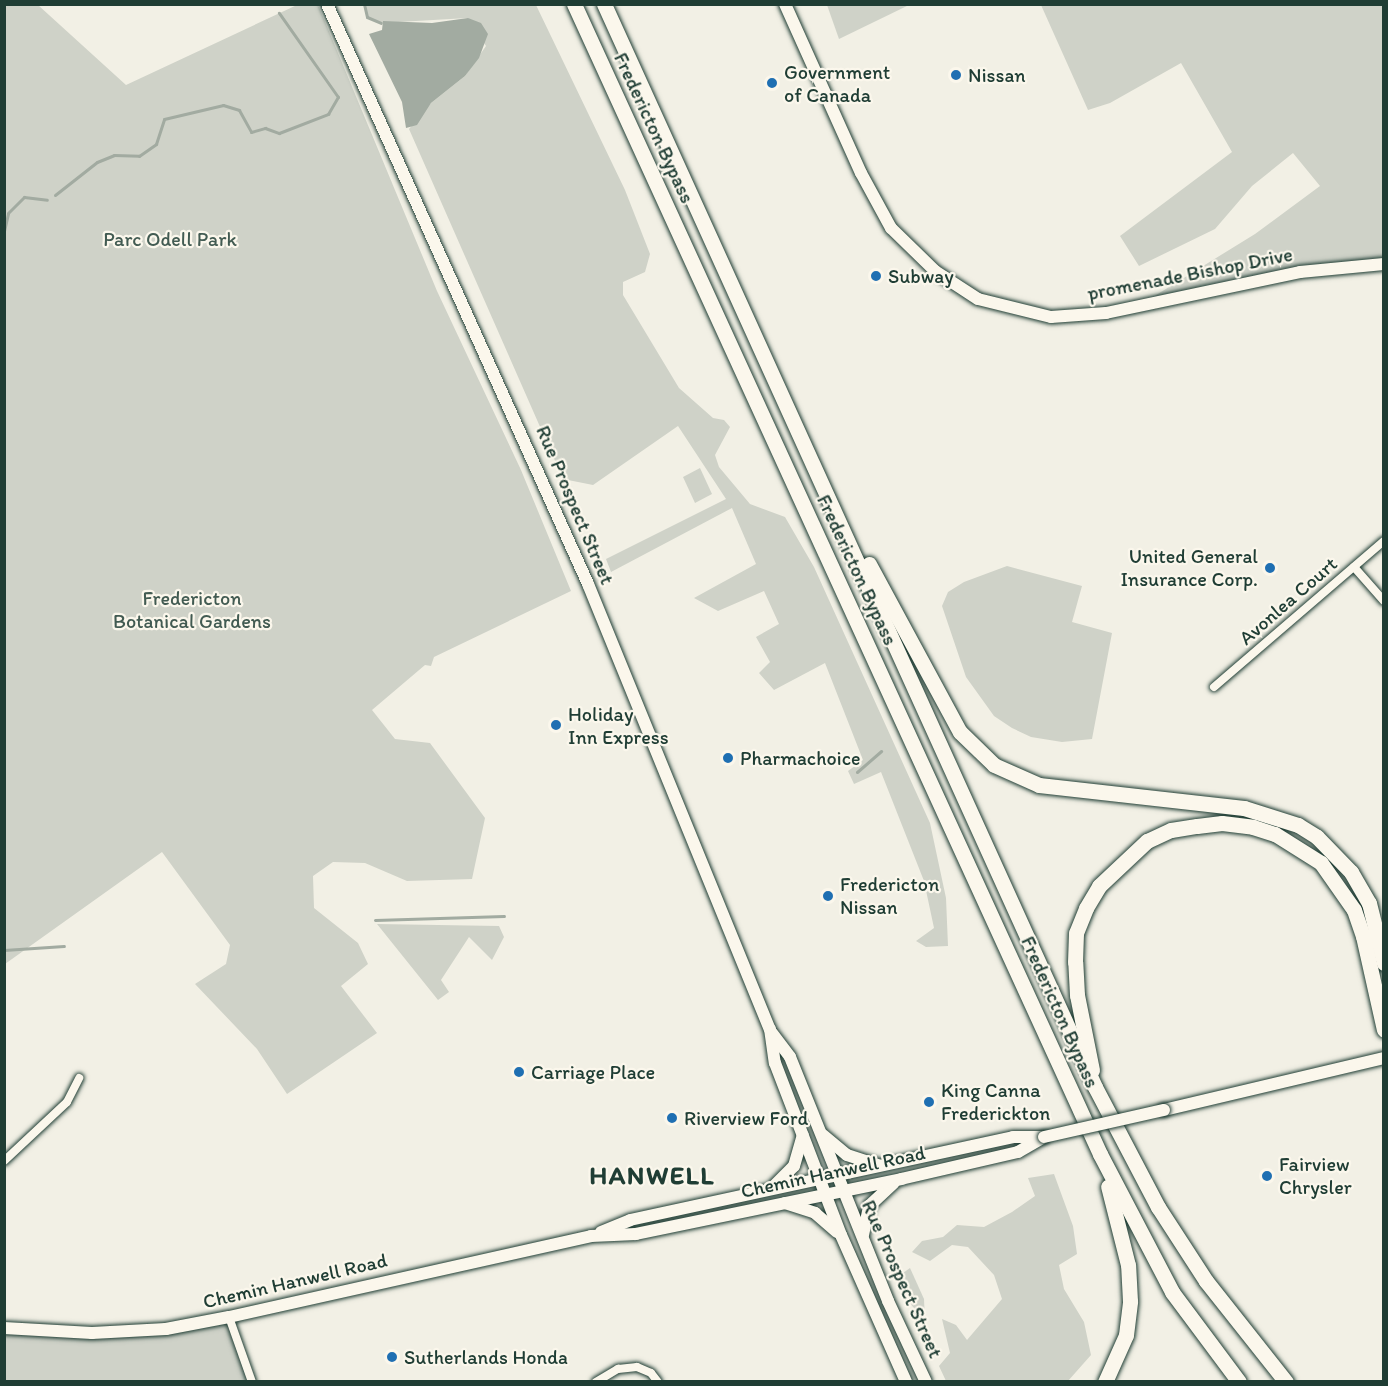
<!DOCTYPE html>
<style>
body{margin:0}
#map{position:relative;width:1388px;height:1386px;overflow:hidden;background:#f2f0e5;font-family:Itim,sans-serif}
div>[style]{position:absolute}
.green>*{inset:0;background:#cfd2c8}
.water>*{inset:0;background:#a2aba1}
.stream>*{height:3px;margin:-1.5px;padding:0 1.5px;transform-origin:1.5px;border-radius:1.5px;background:#a2aba1}
.roads{filter:drop-shadow(0 0 2px #1f3d34) drop-shadow(0 0 2px #1f3d34)}
.street>*{height:8px;margin:-4px;padding:0 4px;transform-origin:4px;border-radius:4px;background:#fbf7ec}
.secondary>*{height:12px;margin:-6px;padding:0 6px;transform-origin:6px;border-radius:6px;background:#fbf7ec}
.highway>*{height:15px;margin:-7.5px;padding:0 7.5px;transform-origin:7.5px;border-radius:7.5px;background:#fbf7ec}
.bridges{filter:drop-shadow(0 0 2px #1f3d34) drop-shadow(0 0 2px #1f3d34)}
.secondary-bridge>*{height:12px;margin:-6px;padding:0 6px;transform-origin:6px;border-radius:6px;background:#fbf7ec}
.dots>*{width:16px;height:16px;translate:-50% -50%;box-sizing:border-box;border:3px solid #fbf7ec;border-radius:50%}
span{translate:-50% -50%;white-space:nowrap;text-align:center;line-height:1.15;-webkit-text-stroke:4.5px #fbf7ec;paint-order:stroke}
.poi-label{font-size:20px;color:#1f3d34}
.left{translate:0 -50%;text-align:left}
.right{translate:-100% -50%;text-align:right}
.street-label{font-size:20px;color:#1f3d34}
.park-label{font-size:20px;color:#425b52}
.district-label{font-size:26px;color:#1f3d34;font-weight:700;letter-spacing:1.5px}
.frame{position:absolute;inset:0;border:6px solid #1f3d34;pointer-events:none}
</style>
<div id="map">
<div class="green">
<div style="clip-path:polygon(5px 4px,38px 5px,126px 85px,297px 5px,318px 5px,437px 291px,521px 470px,571px 591px,434px 657px,431px 666px,425px 665px,372px 710px,395px 739px,430px 743px,485px 818px,472px 879px,407px 881px,365px 863px,333px 862px,313px 876px,314px 908px,358px 943px,368px 964px,341px 986px,377px 1033px,287px 1094px,257px 1049px,195px 984px,226px 964px,230px 945px,162px 852px,5px 964px)"></div>
<div style="clip-path:polygon(364px 5px,536px 5px,625px 190px,650px 254px,645px 272px,623px 282px,623px 295px,679px 388px,713px 418px,724px 420px,730px 427px,715px 455px,719px 467px,750px 504px,785px 517px,814px 567px,930px 823px,946px 898px,948px 946px,926px 947px,916px 941px,934px 928px,924px 881px,881px 772px,854px 784px,848px 771px,863px 760px,825px 663px,774px 690px,759px 673px,770px 662px,756px 637px,779px 624px,764px 591px,718px 611px,694px 598px,756px 564px,732px 508px,611px 572px,606px 559px,726px 499px,678px 426px,593px 485px,563px 479px,409px 129px,431px 103px,465px 76px,486px 46px,468px 18px,381px 23px,367px 17px)"></div>
<div style="clip-path:polygon(827px 5px,909px 5px,839px 39px)"></div>
<div style="clip-path:polygon(1041px 5px,1383px 5px,1383px 264px,1337px 267px,1135px 308px,1255px 234px,1320px 186px,1293px 153px,1252px 186px,1215px 229px,1139px 266px,1120px 236px,1232px 152px,1181px 63px,1110px 103px,1088px 110px)"></div>
<div style="clip-path:polygon(700px 468px,712px 494px,695px 503px,683px 477px)"></div>
<div style="clip-path:polygon(1007px 566px,1082px 586px,1072px 622px,1112px 633px,1092px 739px,1062px 742px,1031px 737px,1012px 728px,994px 716px,966px 677px,942px 606px,948px 592px,964px 582px)"></div>
<div style="clip-path:polygon(377px 924px,499px 926px,504px 937px,492px 960px,469px 937px,441px 980px,449px 992px,438px 1000px)"></div>
<div style="clip-path:polygon(1054px 1174px,1073px 1226px,1077px 1254px,1059px 1265px,1064px 1289px,1084px 1322px,1091px 1355px,1068px 1381px,946px 1381px,939px 1366px,950px 1353px,942px 1319px,956px 1325px,967px 1340px,1002px 1299px,994px 1275px,968px 1247px,952px 1245px,930px 1261px,912px 1252px,922px 1241px,943px 1237px,957px 1225px,984px 1227px,1012px 1212px,1035px 1196px,1028px 1178px)"></div>
<div style="clip-path:polygon(910px 1268px,924px 1299px,925px 1322px,906px 1298px,903px 1273px)"></div>
<div style="clip-path:polygon(229px 1317px,252px 1382px,5px 1382px,5px 1328px,92px 1333px)"></div>
</div>
<div class="water">
<div style="clip-path:polygon(468px 18px,481px 23px,488px 34px,479px 58px,465px 76px,431px 103px,417px 125px,406px 128px,402px 102px,369px 34px,382px 30px,383px 21px,432px 23px)"></div>
</div>
<div class="stream">
<div style="left:364px;top:4px;width:13px;rotate:77deg"></div>
<div style="left:367px;top:17px;width:15px;rotate:23deg"></div>
<div style="left:55px;top:195px;width:53px;rotate:-38.2deg"></div>
<div style="left:97px;top:162px;width:18px;rotate:-22deg"></div>
<div style="left:114px;top:155px;width:25px;rotate:2deg"></div>
<div style="left:139px;top:156px;width:21px;rotate:-35deg"></div>
<div style="left:156px;top:144px;width:26px;rotate:-72deg"></div>
<div style="left:164px;top:119px;width:61px;rotate:-13.3deg"></div>
<div style="left:223px;top:105px;width:17px;rotate:17deg"></div>
<div style="left:239px;top:110px;width:25px;rotate:61deg"></div>
<div style="left:251px;top:132px;width:15px;rotate:-16deg"></div>
<div style="left:265px;top:128px;width:15px;rotate:20deg"></div>
<div style="left:279px;top:133px;width:53px;rotate:-21.2deg"></div>
<div style="left:328px;top:114px;width:20px;rotate:-60deg"></div>
<div style="left:338px;top:97px;width:103px;rotate:-125.1deg"></div>
<div style="left:4px;top:231px;width:18px;rotate:-77deg"></div>
<div style="left:8px;top:213px;width:23px;rotate:-45deg"></div>
<div style="left:24px;top:197px;width:23px;rotate:7deg"></div>
<div style="left:857px;top:772px;width:32px;rotate:-41deg"></div>
<div style="left:375px;top:920px;width:129px;rotate:-1.8deg"></div>
<div style="left:4px;top:950px;width:60px;rotate:-3.8deg"></div>
</div>
<div class="roads">
<div class="street">
<div style="left:1354px;top:567px;width:45px;rotate:48.6deg"></div>
<div style="left:1214px;top:687px;width:224px;rotate:-40.7deg"></div>
<div style="left:4px;top:1161px;width:86px;rotate:-43.1deg"></div>
<div style="left:67px;top:1102px;width:27px;rotate:-63deg"></div>
<div style="left:229px;top:1317px;width:69px;rotate:70.5deg"></div>
<div style="left:596px;top:1382px;width:26px;rotate:-31deg"></div>
<div style="left:618px;top:1369px;width:19px;rotate:-6deg"></div>
<div style="left:637px;top:1367px;width:15px;rotate:23deg"></div>
<div style="left:651px;top:1373px;width:11px;rotate:52deg"></div>
</div>
<div class="secondary">
<div style="left:327px;top:4px;width:636px;rotate:65.77deg"></div>
<div style="left:588px;top:584px;width:481px;rotate:67.8deg"></div>
<div style="left:770px;top:1029px;width:34px;rotate:82deg"></div>
<div style="left:775px;top:1063px;width:184px;rotate:69deg"></div>
<div style="left:841px;top:1235px;width:161px;rotate:66.1deg"></div>
<div style="left:785px;top:4px;width:185px;rotate:65.8deg"></div>
<div style="left:861px;top:173px;width:63px;rotate:61.4deg"></div>
<div style="left:891px;top:228px;width:62px;rotate:44.3deg"></div>
<div style="left:935px;top:271px;width:51px;rotate:33.1deg"></div>
<div style="left:978px;top:299px;width:75px;rotate:13.9deg"></div>
<div style="left:1051px;top:317px;width:55px;rotate:-4.2deg"></div>
<div style="left:1106px;top:313px;width:198px;rotate:-11.9deg"></div>
<div style="left:1300px;top:272px;width:84px;rotate:-5.4deg"></div>
<div style="left:772px;top:1033px;width:30px;rotate:53deg"></div>
<div style="left:790px;top:1057px;width:263px;rotate:68.1deg"></div>
<div style="left:888px;top:1301px;width:89px;rotate:64.9deg"></div>
<div style="left:1164px;top:1110px;width:226px;rotate:-13.3deg"></div>
<div style="left:823px;top:1135px;width:31px;rotate:40deg"></div>
<div style="left:847px;top:1155px;width:33px;rotate:18deg"></div>
<div style="left:772px;top:1188px;width:31px;rotate:-45deg"></div>
<div style="left:794px;top:1166px;width:32px;rotate:-74deg"></div>
<div style="left:785px;top:1203px;width:32px;rotate:18deg"></div>
<div style="left:815px;top:1213px;width:29px;rotate:41deg"></div>
<div style="left:601px;top:1232px;width:31px;rotate:-22deg"></div>
<div style="left:630px;top:1220px;width:392px;rotate:-12.2deg"></div>
<div style="left:1013px;top:1137px;width:30px"></div>
<div style="left:863px;top:1235px;width:30px;rotate:-78deg"></div>
<div style="left:869px;top:1206px;width:34px;rotate:-43deg"></div>
<div style="left:4px;top:1328px;width:88px;rotate:3.3deg"></div>
<div style="left:92px;top:1333px;width:74px;rotate:-3.1deg"></div>
<div style="left:166px;top:1329px;width:64px;rotate:-10.8deg"></div>
<div style="left:229px;top:1317px;width:371px;rotate:-12.6deg"></div>
<div style="left:591px;top:1236px;width:45px;rotate:-2.5deg"></div>
<div style="left:636px;top:1234px;width:271px;rotate:-11.7deg"></div>
<div style="left:901px;top:1179px;width:120px;rotate:-13deg"></div>
<div style="left:1018px;top:1152px;width:30px;rotate:-30deg"></div>
</div>
<div class="highway">
<div style="left:574px;top:4px;width:1265px;rotate:65.42deg"></div>
<div style="left:1100px;top:1154px;width:156px;rotate:62.4deg"></div>
<div style="left:1172px;top:1292px;width:112px;rotate:53.3deg"></div>
<div style="left:604px;top:4px;width:1189px;rotate:65.61deg"></div>
<div style="left:1095px;top:1087px;width:136px;rotate:62.3deg"></div>
<div style="left:1158px;top:1207px;width:88px;rotate:57deg"></div>
<div style="left:1206px;top:1281px;width:129px;rotate:51.6deg"></div>
<div style="left:869px;top:564px;width:191px;rotate:61.6deg"></div>
<div style="left:960px;top:732px;width:47px;rotate:44.1deg"></div>
<div style="left:994px;top:765px;width:49px;rotate:24deg"></div>
<div style="left:1039px;top:785px;width:206px;rotate:6.4deg"></div>
<div style="left:1244px;top:808px;width:57px;rotate:17.5deg"></div>
<div style="left:1298px;top:825px;width:22px;rotate:32deg"></div>
<div style="left:1317px;top:837px;width:49px;rotate:45.8deg"></div>
<div style="left:1351px;top:872px;width:36px;rotate:60deg"></div>
<div style="left:1369px;top:903px;width:62px;rotate:76deg"></div>
<div style="left:1092px;top:1070px;width:76px;rotate:-101.3deg"></div>
<div style="left:1077px;top:995px;width:33px;rotate:-93deg"></div>
<div style="left:1075px;top:962px;width:29px;rotate:-88deg"></div>
<div style="left:1076px;top:933px;width:27px;rotate:-68deg"></div>
<div style="left:1086px;top:908px;width:26px;rotate:-59deg"></div>
<div style="left:1099px;top:886px;width:66px;rotate:-43.2deg"></div>
<div style="left:1147px;top:841px;width:26px;rotate:-25deg"></div>
<div style="left:1171px;top:830px;width:26px;rotate:-9deg"></div>
<div style="left:1197px;top:826px;width:25px;rotate:-7deg"></div>
<div style="left:1222px;top:823px;width:31px;rotate:7deg"></div>
<div style="left:1253px;top:827px;width:23px;rotate:18deg"></div>
<div style="left:1275px;top:834px;width:54px;rotate:32.2deg"></div>
<div style="left:1321px;top:863px;width:57px;rotate:54.9deg"></div>
<div style="left:1354px;top:910px;width:28px;rotate:71deg"></div>
<div style="left:1363px;top:936px;width:96px;rotate:77.4deg"></div>
<div style="left:1105px;top:1382px;width:51px;rotate:-65.9deg"></div>
<div style="left:1126px;top:1335px;width:34px;rotate:-83deg"></div>
<div style="left:1130px;top:1301px;width:36px;rotate:-93deg"></div>
<div style="left:1128px;top:1265px;width:81px;rotate:-104.2deg"></div>
</div>
</div>
<div class="bridges">
<div class="secondary-bridge">
<div style="left:1044px;top:1137px;width:123px;rotate:-12.7deg"></div>
</div>
</div>
<div class="dots">
<div style="left:956px;top:75px;background:#1f6fb2"></div>
<div style="left:772px;top:83px;background:#1f6fb2"></div>
<div style="left:876px;top:276px;background:#1f6fb2"></div>
<div style="left:1270px;top:568px;background:#1f6fb2"></div>
<div style="left:556px;top:725px;background:#1f6fb2"></div>
<div style="left:728px;top:758px;background:#1f6fb2"></div>
<div style="left:828px;top:896px;background:#1f6fb2"></div>
<div style="left:519px;top:1072px;background:#1f6fb2"></div>
<div style="left:929px;top:1102px;background:#1f6fb2"></div>
<div style="left:672px;top:1118px;background:#1f6fb2"></div>
<div style="left:1267px;top:1176px;background:#1f6fb2"></div>
<div style="left:392px;top:1357px;background:#1f6fb2"></div>
</div>
<div class="poi-label">
<span class="left" style="left:784px;top:84px">Government<br>of Canada</span>
<span class="left" style="left:968px;top:75px">Nissan</span>
<span class="left" style="left:888px;top:276px">Subway</span>
<span class="right" style="left:1258px;top:568px">United General<br>Insurance Corp.</span>
<span class="left" style="left:568px;top:726px">Holiday<br>Inn Express</span>
<span class="left" style="left:740px;top:758px">Pharmachoice</span>
<span class="left" style="left:840px;top:896px">Fredericton<br>Nissan</span>
<span class="left" style="left:531px;top:1072px">Carriage Place</span>
<span class="left" style="left:941px;top:1102px">King Canna<br>Frederickton</span>
<span class="left" style="left:684px;top:1118px">Riverview Ford</span>
<span class="left" style="left:1279px;top:1176px">Fairview<br>Chrysler</span>
<span class="left" style="left:404px;top:1357px">Sutherlands Honda</span>
</div>
<div class="street-label">
<span style="left:654px;top:128px;rotate:65deg">Fredericton Bypass</span>
<span style="left:1190px;top:274px;rotate:-11deg">promenade Bishop Drive</span>
<span style="left:575px;top:505px;rotate:67deg">Rue Prospect Street</span>
<span style="left:857px;top:570px;rotate:65deg">Fredericton Bypass</span>
<span style="left:1288px;top:601px;rotate:-41deg">Avonlea Court</span>
<span style="left:1060px;top:1012px;rotate:66deg">Fredericton Bypass</span>
<span style="left:833px;top:1172px;rotate:-12deg">Chemin Hanwell Road</span>
<span style="left:902px;top:1279px;rotate:66deg">Rue Prospect Street</span>
<span style="left:295px;top:1281px;rotate:-13deg">Chemin Hanwell Road</span>
</div>
<div class="park-label">
<span style="left:170px;top:239px">Parc Odell Park</span>
<span style="left:192px;top:610px">Fredericton<br>Botanical Gardens</span>
</div>
<div class="district-label">
<span style="left:652px;top:1176px">HANWELL</span>
</div>
<div class="frame"></div>
</div>
